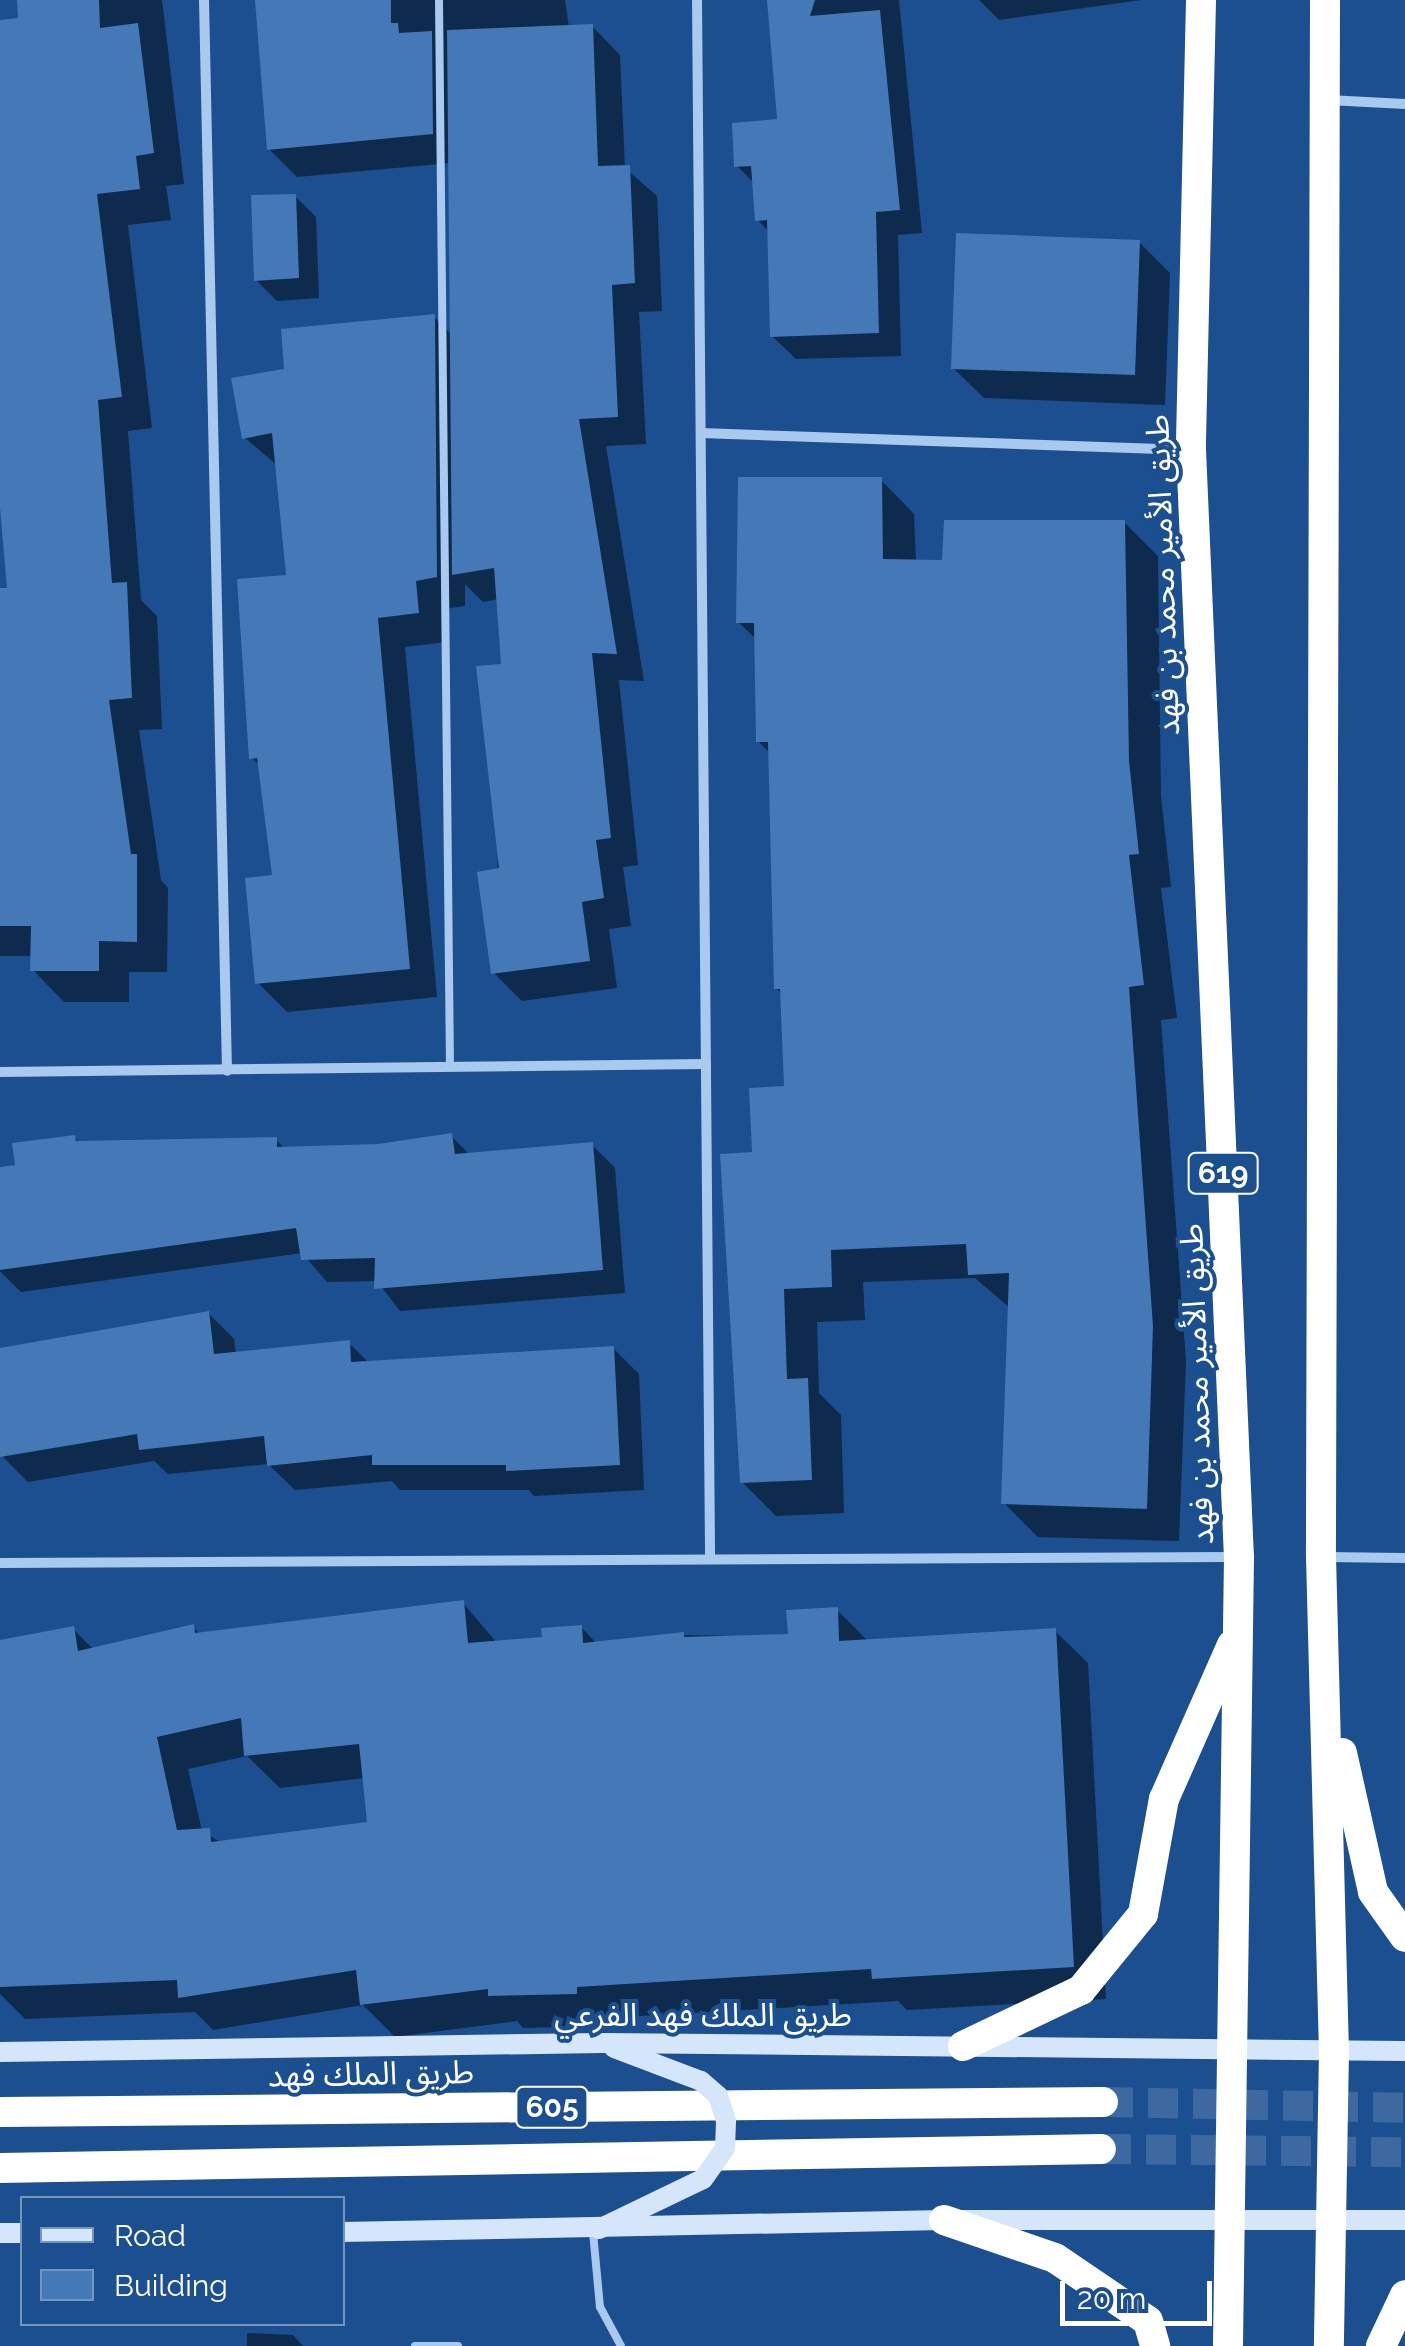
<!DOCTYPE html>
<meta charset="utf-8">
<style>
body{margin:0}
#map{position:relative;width:1405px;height:2346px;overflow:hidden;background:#1b4f8f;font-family:Raleway,"Noto Sans Arabic",sans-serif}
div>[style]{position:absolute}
.shadow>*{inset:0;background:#0007}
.building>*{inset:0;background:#4478b7}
.highway-tunnel>*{height:30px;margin-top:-15px;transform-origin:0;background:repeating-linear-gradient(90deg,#3d69a0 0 30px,transparent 0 45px)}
.lane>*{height:8px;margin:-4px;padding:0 4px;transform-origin:4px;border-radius:4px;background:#a9c9ee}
.street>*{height:10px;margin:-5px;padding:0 5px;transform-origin:5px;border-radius:5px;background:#a9c9ee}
.secondary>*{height:20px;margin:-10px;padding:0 10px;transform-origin:10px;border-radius:10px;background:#d6e6fa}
.highway>*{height:30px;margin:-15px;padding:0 15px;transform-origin:15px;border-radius:15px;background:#fff}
.secondary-bridge>*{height:20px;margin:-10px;padding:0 10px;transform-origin:10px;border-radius:10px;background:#d6e6fa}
span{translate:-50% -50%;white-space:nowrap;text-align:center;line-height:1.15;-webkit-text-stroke:8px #1b4f8f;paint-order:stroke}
.shield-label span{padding:2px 8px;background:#1b4f8f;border:2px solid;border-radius:8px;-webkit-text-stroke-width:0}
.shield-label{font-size:30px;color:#fff;font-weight:700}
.street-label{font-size:32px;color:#fff}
.legend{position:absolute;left:20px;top:2196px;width:325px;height:130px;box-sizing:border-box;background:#1b4f8f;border:2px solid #7695bc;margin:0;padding:12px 18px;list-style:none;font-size:30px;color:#fff}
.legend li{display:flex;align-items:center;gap:20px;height:50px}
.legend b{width:50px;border:2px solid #7695bc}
.scale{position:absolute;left:1060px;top:2281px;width:152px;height:45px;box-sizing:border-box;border:5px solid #fff;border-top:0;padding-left:12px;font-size:30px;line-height:35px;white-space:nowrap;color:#fff;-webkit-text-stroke:8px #1b4f8f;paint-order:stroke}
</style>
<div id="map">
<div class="shadow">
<div style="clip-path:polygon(19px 0,162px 0,184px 184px,166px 186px,171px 220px,128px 225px,152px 428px,128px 431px,141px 600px,157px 616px,162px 729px,139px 730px,161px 880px,168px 888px,167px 972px,129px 972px,129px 1002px,64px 1002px,33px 970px,33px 956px,0 956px,0 590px,10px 590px,0 501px,0 22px,20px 20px)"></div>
<div style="clip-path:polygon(258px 0,565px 0,569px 27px,592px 26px,620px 55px,625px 168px,657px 196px,662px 311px,639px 312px,646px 444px,606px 446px,644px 681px,619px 680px,638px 865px,623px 867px,631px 926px,609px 929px,617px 988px,522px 1001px,494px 973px,504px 666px,499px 599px,483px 602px,465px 584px,465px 606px,444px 609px,447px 642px,405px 647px,437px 997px,287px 1012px,258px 983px,275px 878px,261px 767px,252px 758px,289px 577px,278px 466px,244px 437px,287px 371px,434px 317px,452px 335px,450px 163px,297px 177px,269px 149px)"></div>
<div style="clip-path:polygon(769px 0,899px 0,922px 233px,898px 235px,901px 356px,796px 359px,772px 336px,769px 232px,758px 220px,755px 184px,737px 166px,779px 122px)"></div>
<div style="clip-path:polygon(979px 0,1141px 0,999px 20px)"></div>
<div style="clip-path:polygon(295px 196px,316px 217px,319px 298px,277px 301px,256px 280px)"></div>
<div style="clip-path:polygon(1139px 242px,1170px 273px,1165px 405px,984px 398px,953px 368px)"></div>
<div style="clip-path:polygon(881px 480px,914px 514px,916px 562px,945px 562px,1124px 522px,1158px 556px,1161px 796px,1171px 887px,1161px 888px,1177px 1018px,1161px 1020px,1186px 1361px,1179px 1541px,1038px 1537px,1004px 1503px,1010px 1308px,975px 1278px,863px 1282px,865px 1320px,817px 1322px,819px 1393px,841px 1415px,844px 1513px,776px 1516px,742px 1482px,755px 1154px,787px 1088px,782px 994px,776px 988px,770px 753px,758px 741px,757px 640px,738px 622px)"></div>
<div style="clip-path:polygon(451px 1136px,470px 1155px,592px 1145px,615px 1168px,625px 1293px,400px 1311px,377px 1281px,327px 1282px,302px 1253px,21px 1292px,0 1271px,0 1170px,18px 1168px,74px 1137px,81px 1144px,276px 1140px,285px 1149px,379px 1147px)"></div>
<div style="clip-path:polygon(208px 1313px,234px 1339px,236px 1354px,349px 1343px,369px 1363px,613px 1348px,639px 1374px,644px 1490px,534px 1496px,529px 1490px,400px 1490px,392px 1481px,295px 1490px,268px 1464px,168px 1474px,154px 1461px,28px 1482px,2px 1456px,0 1351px)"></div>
<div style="clip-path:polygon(evenodd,463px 1603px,497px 1643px,544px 1640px,581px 1627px,597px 1644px,683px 1635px,790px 1637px,837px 1610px,869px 1642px,1055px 1631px,1088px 1663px,1106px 1999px,907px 2010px,898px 2001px,608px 2018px,609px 2026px,523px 2028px,517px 2021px,395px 2037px,363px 2005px,213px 2030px,195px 2012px,25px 2019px,0 1994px,0 1643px,73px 1629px,94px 1650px,193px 1627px,201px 1635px,463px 1603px,247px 1756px,280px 1788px,365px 1778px,370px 1824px,222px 1843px,202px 1831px,188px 1769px,247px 1756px)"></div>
<div style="clip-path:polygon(247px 2333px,293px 2335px,303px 2346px,247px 2346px)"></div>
</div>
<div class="building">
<div style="clip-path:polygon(17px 0,99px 0,100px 28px,138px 23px,154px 153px,136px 156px,140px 189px,97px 194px,122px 397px,98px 400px,112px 583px,127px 582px,132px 698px,109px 700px,131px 854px,137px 854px,137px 942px,99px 941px,99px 971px,30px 971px,31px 926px,0 926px,0 588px,7px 588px,0 508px,0 20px,18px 18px)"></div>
<div style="clip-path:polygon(255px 0,391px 0,391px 23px,398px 23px,399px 33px,432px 31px,433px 134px,267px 150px)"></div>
<div style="clip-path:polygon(767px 0,815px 0,810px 16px,880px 10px,900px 210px,876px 212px,879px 333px,770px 337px,767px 220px,755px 221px,751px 166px,734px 167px,732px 123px,777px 119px)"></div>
<div style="clip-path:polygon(593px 24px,598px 166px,630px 165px,635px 283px,612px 285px,618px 417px,579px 419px,617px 654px,592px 653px,611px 838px,596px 840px,604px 898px,582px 902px,590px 961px,491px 974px,477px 872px,499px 868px,476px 666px,501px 664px,494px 568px,452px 575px,447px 30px)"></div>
<div style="clip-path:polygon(296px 194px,299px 278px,254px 281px,251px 195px)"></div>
<div style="clip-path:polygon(956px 233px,1140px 240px,1135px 375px,951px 369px)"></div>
<div style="clip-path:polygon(435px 314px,437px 577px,416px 581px,419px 613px,378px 618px,410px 969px,255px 984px,245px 878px,272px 875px,257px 758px,249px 759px,237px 579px,286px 575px,272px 433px,242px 439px,231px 378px,284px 369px,281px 329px)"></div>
<div style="clip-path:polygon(738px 477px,882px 477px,883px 559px,942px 560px,944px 520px,1125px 520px,1129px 761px,1139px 854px,1129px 855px,1144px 985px,1129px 987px,1153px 1326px,1147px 1509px,1001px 1504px,1009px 1273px,968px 1275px,966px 1244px,831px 1250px,832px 1287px,784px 1289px,787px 1379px,808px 1378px,812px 1480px,740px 1483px,720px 1154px,752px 1152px,749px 1088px,784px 1086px,780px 989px,774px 989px,768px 742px,756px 742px,754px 623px,736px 623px)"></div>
<div style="clip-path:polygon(452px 1133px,455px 1154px,593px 1142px,603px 1270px,374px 1289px,375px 1258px,301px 1260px,296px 1228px,0 1270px,0 1167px,15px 1165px,12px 1143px,75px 1135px,76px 1141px,277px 1137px,277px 1147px,378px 1144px)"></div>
<div style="clip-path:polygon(209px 1311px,214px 1354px,350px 1340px,351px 1362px,614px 1346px,620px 1465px,506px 1471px,506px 1465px,372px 1465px,372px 1455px,267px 1466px,264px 1436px,139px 1450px,137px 1434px,0 1457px,0 1348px)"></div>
<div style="clip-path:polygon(evenodd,464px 1600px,468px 1643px,542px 1637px,541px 1628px,582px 1625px,583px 1643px,684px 1632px,684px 1637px,788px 1634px,786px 1610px,838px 1607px,839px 1641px,1056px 1628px,1074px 1967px,872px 1979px,871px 1969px,577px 1987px,577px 1994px,488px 1996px,488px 1989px,360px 2005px,356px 1970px,178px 1998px,177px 1980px,0 1987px,0 1640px,74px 1626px,78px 1651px,194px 1624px,195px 1633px,464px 1600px,241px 1718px,244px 1756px,359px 1744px,367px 1822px,211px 1842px,210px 1828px,177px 1830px,157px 1737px,241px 1718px)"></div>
</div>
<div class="highway-tunnel">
<div style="left:1103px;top:2102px;width:302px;rotate:1.1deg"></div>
<div style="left:1101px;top:2149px;width:304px;rotate:0.6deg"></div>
</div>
<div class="lane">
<div style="left:439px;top:0;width:1067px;rotate:89.41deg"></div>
<div style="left:593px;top:2232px;width:75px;rotate:84.7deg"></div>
<div style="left:600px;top:2307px;width:44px;rotate:61.7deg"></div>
<div style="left:415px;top:2346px;width:43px"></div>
</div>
<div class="street">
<div style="left:204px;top:0;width:1071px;rotate:88.77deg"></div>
<div style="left:697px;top:0;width:1559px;rotate:89.52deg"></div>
<div style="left:1328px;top:100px;width:77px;rotate:3deg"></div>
<div style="left:701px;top:433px;width:488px;rotate:2deg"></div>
<div style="left:0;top:1072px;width:706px;rotate:-0.65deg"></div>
<div style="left:1326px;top:1557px;width:79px;rotate:0.7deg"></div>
<div style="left:0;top:1563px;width:1233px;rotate:-0.28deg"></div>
</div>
<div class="secondary">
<div style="left:614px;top:2048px;width:93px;rotate:20.8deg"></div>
<div style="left:0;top:2052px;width:602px;rotate:-0.86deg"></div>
<div style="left:602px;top:2043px;width:803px;rotate:0.57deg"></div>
<div style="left:599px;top:2229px;width:115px;rotate:-25.7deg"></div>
<div style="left:342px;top:2232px;width:602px;rotate:-1.14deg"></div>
<div style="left:944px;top:2220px;width:461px"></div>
<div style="left:0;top:2233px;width:22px"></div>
</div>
<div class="highway">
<div style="left:1201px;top:0;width:450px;rotate:91.3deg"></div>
<div style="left:1191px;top:450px;width:1108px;rotate:87.52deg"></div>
<div style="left:1239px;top:1557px;width:789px;rotate:90.8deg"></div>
<div style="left:1325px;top:0;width:1557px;rotate:90.15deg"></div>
<div style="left:1321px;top:1557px;width:494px;rotate:88.5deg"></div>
<div style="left:1334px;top:2051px;width:295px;rotate:91deg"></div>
<div style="left:1342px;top:1753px;width:142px;rotate:77.4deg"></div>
<div style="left:1373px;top:1892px;width:55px;rotate:54.6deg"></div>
<div style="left:963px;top:2046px;width:131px;rotate:-25.4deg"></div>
<div style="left:1081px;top:1990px;width:98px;rotate:-50.8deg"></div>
<div style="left:1143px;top:1914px;width:117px;rotate:-79.7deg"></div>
<div style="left:1164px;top:1799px;width:168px;rotate:-66.2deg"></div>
<div style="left:0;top:2112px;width:1103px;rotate:-0.52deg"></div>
<div style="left:0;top:2168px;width:1101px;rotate:-0.99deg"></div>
<div style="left:944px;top:2220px;width:117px;rotate:18.9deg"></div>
<div style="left:1055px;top:2258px;width:112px;rotate:34.1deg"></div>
<div style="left:1148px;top:2321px;width:26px;rotate:74deg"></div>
<div style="left:1381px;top:2346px;width:56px;rotate:-64.8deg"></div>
</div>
<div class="secondary-bridge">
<div style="left:701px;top:2081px;width:23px;rotate:41deg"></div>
<div style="left:718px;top:2096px;width:26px;rotate:72deg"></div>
<div style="left:726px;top:2121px;width:27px;rotate:92deg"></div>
<div style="left:725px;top:2148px;width:38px;rotate:125deg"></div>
</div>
<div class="shield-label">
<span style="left:1223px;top:1173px">619</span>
<span style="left:552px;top:2107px">605</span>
</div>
<div class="street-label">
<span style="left:1163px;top:575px;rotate:-92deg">طريق الأمير محمد بن فهد</span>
<span style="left:1197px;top:1384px;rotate:-92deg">طريق الأمير محمد بن فهد</span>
<span style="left:703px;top:2015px">طريق الملك فهد الفرعي</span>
<span style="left:371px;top:2074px;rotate:-1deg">طريق الملك فهد</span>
</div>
<ul class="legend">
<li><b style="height:12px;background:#d6e6fa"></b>Road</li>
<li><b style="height:28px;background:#4478b7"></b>Building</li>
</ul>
<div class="scale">20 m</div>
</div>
